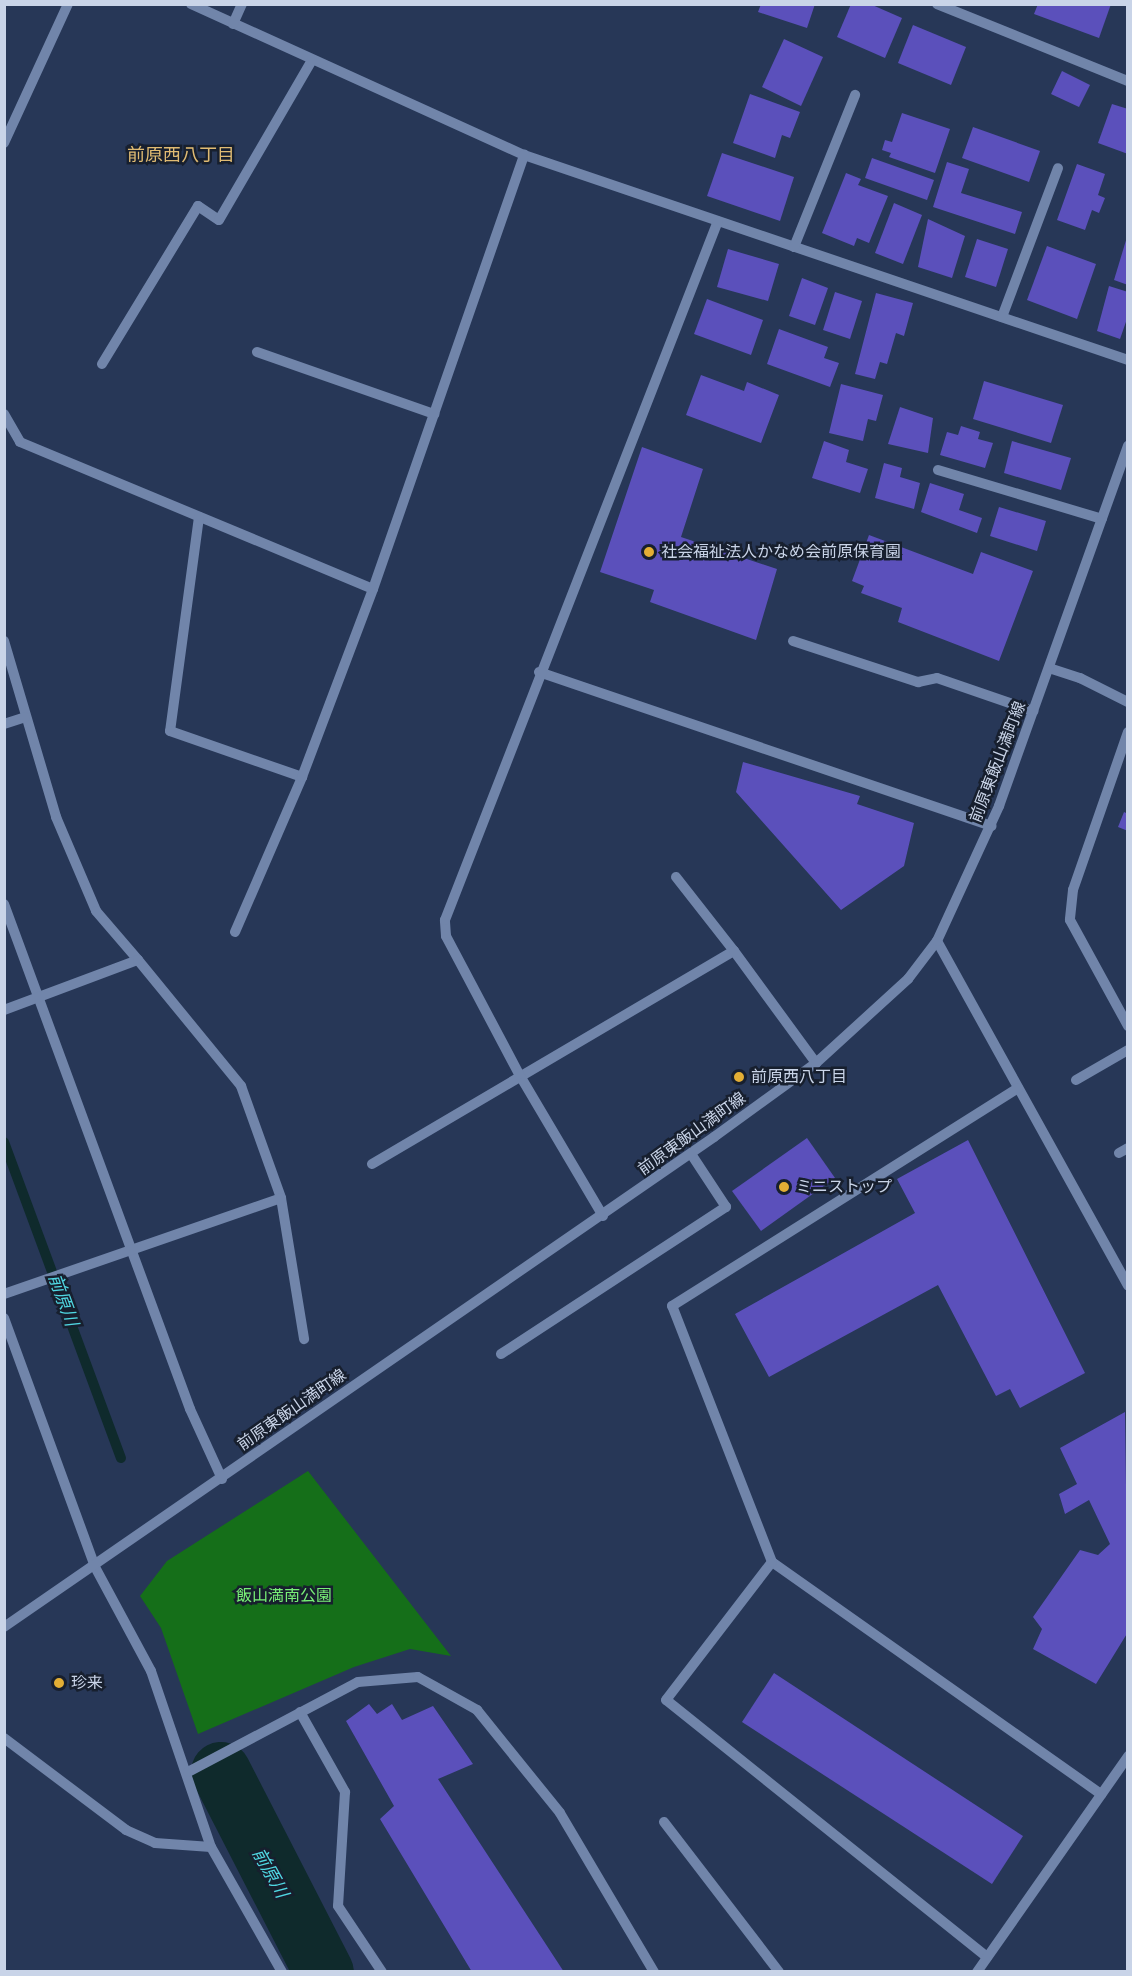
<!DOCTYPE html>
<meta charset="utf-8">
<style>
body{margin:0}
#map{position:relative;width:1132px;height:1976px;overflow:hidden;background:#273757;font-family:"DM Sans","Noto Sans JP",sans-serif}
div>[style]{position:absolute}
.green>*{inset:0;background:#156f19}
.stream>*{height:10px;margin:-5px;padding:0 5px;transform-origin:5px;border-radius:5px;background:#0f2a2c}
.river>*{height:60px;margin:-30px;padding:0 30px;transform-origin:30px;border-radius:30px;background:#0f2a2c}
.building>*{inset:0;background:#5b50bb}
.minor>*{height:10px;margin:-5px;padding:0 5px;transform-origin:5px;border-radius:5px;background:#7185aa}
.dots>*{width:16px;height:16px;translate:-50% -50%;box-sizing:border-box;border:3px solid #171f2e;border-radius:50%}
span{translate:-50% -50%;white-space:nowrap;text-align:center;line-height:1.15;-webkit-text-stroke:5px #171f2e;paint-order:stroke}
.poi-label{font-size:16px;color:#c9d4e8}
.left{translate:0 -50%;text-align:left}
.street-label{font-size:16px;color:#c9d4e8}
.park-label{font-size:16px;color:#78ef76}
.neighbourhood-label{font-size:18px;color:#e0bb73}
.water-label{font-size:18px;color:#50d7e2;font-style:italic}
.frame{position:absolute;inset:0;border:6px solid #c9d4e8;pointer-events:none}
</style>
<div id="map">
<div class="green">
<div style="clip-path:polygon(308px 1471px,451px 1656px,410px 1649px,354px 1667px,198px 1734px,161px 1628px,140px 1596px,167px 1561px)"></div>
</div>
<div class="stream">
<div style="left:4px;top:1142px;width:337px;rotate:69.7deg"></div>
</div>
<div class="river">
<div style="left:221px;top:1772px;width:225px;rotate:62.8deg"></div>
</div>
<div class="building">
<div style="clip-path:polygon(761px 4px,815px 4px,807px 28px,758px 12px)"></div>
<div style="clip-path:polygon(851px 4px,870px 4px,902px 18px,885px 58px,837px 37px)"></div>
<div style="clip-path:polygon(1038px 4px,1111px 4px,1099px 38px,1034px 14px)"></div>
<div style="clip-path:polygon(913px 25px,966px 47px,951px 85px,898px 63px)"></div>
<div style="clip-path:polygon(784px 39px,823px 57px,801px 106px,762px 87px)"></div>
<div style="clip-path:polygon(1062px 71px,1090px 85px,1079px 107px,1051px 94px)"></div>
<div style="clip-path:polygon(750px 94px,800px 112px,790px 138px,782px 135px,775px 158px,733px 143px)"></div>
<div style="clip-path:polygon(1112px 104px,1128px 109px,1128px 154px,1098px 143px)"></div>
<div style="clip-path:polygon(902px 113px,950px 129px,935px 173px,889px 157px,891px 153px,882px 150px,885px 140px,892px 142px)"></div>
<div style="clip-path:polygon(973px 127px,1040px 151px,1029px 182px,962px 158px)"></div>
<div style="clip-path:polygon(722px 153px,794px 177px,780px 221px,707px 196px)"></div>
<div style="clip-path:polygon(872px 158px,934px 180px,927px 200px,865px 178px)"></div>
<div style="clip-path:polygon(947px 162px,969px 169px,961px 193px,1022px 212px,1015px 234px,933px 207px)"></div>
<div style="clip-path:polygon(1077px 164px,1105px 174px,1098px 195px,1105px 198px,1099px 213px,1092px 210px,1085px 230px,1057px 220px)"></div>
<div style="clip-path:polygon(846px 173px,861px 179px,858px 185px,888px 196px,869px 243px,857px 238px,854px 246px,822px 233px)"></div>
<div style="clip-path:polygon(894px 203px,922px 215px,903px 264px,875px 253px)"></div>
<div style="clip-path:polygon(928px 219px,965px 236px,952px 278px,918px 267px)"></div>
<div style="clip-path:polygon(1127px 237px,1128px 237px,1128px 285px,1114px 280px)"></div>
<div style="clip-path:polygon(977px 239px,1008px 249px,996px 287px,965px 277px)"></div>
<div style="clip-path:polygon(1047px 246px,1096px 264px,1077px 319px,1027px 300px)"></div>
<div style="clip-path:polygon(728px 249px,779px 264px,768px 301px,717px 287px)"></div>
<div style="clip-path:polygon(802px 278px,828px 288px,815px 325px,789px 316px)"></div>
<div style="clip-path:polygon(1109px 286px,1128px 292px,1128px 316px,1120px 339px,1097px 331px)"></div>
<div style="clip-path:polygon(835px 292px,862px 301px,850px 339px,823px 330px)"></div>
<div style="clip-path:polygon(876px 293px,913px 303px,904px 336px,896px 333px,887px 364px,880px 362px,875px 379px,855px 374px)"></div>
<div style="clip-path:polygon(707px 299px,763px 320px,751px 355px,694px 334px)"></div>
<div style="clip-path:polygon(779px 329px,828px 347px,824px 358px,839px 363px,830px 387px,767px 364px)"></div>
<div style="clip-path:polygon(701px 375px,744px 391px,747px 382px,779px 395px,761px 443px,686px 415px)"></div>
<div style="clip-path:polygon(984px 381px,1063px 405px,1051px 443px,973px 419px)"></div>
<div style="clip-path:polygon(841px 384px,883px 395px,876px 421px,868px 419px,863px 441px,829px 433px)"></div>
<div style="clip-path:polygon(900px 407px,933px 418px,928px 453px,888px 444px)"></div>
<div style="clip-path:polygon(961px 426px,980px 432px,978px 439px,993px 443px,985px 468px,940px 455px,947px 432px,958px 435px)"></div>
<div style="clip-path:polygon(824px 441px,849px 450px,846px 462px,868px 469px,860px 493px,812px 478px)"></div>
<div style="clip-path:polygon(1012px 441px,1071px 458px,1061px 490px,1004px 473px)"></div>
<div style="clip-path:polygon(642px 447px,703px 469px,681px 537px,777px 569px,756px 640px,650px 602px,654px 590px,600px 572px)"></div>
<div style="clip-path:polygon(884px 463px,902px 468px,900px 477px,920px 483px,914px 509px,875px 498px)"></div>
<div style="clip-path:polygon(930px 483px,964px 494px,959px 510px,982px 518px,977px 533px,921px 512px)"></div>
<div style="clip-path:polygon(999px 507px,1046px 521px,1037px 551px,990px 536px)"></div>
<div style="clip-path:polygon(869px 535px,973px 574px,981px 552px,1033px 571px,999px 661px,898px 622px,902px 608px,861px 593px,864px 586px,852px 581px)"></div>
<div style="clip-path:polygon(743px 762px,860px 796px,857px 804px,914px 823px,904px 866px,841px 910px,736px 792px)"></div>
<div style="clip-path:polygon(1124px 812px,1128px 814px,1128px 831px,1118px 827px)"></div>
<div style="clip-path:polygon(807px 1138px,835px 1178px,761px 1231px,732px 1191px)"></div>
<div style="clip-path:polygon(968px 1140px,1085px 1373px,1020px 1408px,1010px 1389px,996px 1396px,938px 1285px,769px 1377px,735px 1314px,915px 1213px,897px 1179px)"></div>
<div style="clip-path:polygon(1125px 1412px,1128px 1632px,1096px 1684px,1033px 1649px,1042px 1629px,1033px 1617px,1080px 1550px,1098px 1555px,1110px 1544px,1089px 1500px,1065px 1514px,1059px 1494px,1077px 1484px,1060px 1448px)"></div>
<div style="clip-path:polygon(774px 1673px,1023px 1836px,992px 1884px,742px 1722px)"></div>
<div style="clip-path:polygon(369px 1704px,377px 1714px,392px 1704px,402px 1720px,433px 1706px,473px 1764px,438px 1779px,564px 1972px,472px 1972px,380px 1819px,394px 1806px,346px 1721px)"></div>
</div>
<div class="minor">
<div style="left:191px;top:4px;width:366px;rotate:24.4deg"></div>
<div style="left:524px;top:155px;width:638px;rotate:18.75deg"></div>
<div style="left:937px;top:4px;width:206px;rotate:22deg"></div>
<div style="left:233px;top:24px;width:22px;rotate:-66deg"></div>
<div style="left:4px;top:143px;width:153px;rotate:-65.3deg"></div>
<div style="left:794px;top:247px;width:164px;rotate:-68.1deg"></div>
<div style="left:1002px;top:317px;width:159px;rotate:-69.4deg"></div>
<div style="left:257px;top:352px;width:188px;rotate:19.3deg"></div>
<div style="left:102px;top:364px;width:185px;rotate:-58.7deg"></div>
<div style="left:198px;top:206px;width:25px;rotate:34deg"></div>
<div style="left:219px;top:220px;width:185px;rotate:-59.8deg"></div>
<div style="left:4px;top:414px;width:32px;rotate:60deg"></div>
<div style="left:20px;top:442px;width:382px;rotate:22.6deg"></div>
<div style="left:938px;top:470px;width:171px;rotate:16.6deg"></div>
<div style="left:199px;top:517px;width:216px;rotate:97.7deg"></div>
<div style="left:170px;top:731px;width:140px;rotate:19.2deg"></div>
<div style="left:4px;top:641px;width:184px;rotate:73.5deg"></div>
<div style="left:56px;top:817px;width:102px;rotate:66.9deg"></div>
<div style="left:96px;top:911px;width:65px;rotate:49.4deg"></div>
<div style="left:793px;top:641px;width:132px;rotate:18.2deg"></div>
<div style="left:918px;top:682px;width:19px;rotate:-12deg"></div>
<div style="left:937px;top:678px;width:102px;rotate:19deg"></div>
<div style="left:1049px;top:668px;width:33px;rotate:18deg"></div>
<div style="left:1080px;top:678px;width:54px;rotate:26.6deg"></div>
<div style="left:539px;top:672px;width:478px;rotate:18.8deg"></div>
<div style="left:4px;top:724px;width:22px;rotate:-18deg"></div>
<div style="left:1128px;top:732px;width:167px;rotate:109.2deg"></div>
<div style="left:1073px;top:890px;width:30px;rotate:96deg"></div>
<div style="left:1070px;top:920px;width:121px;rotate:61.3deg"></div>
<div style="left:676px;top:877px;width:94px;rotate:51.9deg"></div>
<div style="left:4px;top:904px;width:538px;rotate:69.78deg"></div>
<div style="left:190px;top:1409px;width:77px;rotate:65.4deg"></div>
<div style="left:235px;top:932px;width:169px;rotate:-66.6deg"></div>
<div style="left:302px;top:777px;width:201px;rotate:-69.3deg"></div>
<div style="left:373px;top:589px;width:460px;rotate:-70.8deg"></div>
<div style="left:937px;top:941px;width:394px;rotate:61deg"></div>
<div style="left:4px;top:1010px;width:143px;rotate:-20.5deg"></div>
<div style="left:138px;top:960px;width:163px;rotate:50.7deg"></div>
<div style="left:241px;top:1086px;width:119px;rotate:70.3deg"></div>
<div style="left:281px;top:1198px;width:143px;rotate:80.7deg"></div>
<div style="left:1076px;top:1080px;width:60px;rotate:-30deg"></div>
<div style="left:1119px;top:1153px;width:10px;rotate:-29deg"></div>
<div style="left:372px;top:1164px;width:420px;rotate:-30.5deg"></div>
<div style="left:734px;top:951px;width:139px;rotate:53.8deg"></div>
<div style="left:603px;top:1216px;width:165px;rotate:-120.6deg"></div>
<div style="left:519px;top:1074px;width:156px;rotate:-117.9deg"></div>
<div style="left:446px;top:936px;width:16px;rotate:-94deg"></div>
<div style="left:445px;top:920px;width:750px;rotate:-68.67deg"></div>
<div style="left:4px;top:1294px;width:293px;rotate:-19.1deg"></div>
<div style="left:4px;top:1318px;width:265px;rotate:69.9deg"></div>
<div style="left:95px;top:1567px;width:118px;rotate:61.7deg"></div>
<div style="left:151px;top:1671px;width:186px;rotate:71.2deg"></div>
<div style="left:211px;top:1847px;width:144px;rotate:60.4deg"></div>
<div style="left:501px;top:1354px;width:269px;rotate:-33.2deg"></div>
<div style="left:726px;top:1207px;width:64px;rotate:-123.4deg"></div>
<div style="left:772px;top:1562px;width:403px;rotate:35.2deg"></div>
<div style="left:4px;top:1627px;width:863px;rotate:-34.61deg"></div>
<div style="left:714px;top:1137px;width:126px;rotate:-36deg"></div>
<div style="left:816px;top:1063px;width:125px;rotate:-42.4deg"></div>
<div style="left:908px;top:979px;width:48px;rotate:-52.7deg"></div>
<div style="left:937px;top:941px;width:149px;rotate:-65.3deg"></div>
<div style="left:999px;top:806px;width:383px;rotate:-70.3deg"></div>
<div style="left:300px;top:1712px;width:92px;rotate:60.6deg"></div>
<div style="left:345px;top:1792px;width:114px;rotate:93.5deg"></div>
<div style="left:338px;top:1906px;width:79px;rotate:56.3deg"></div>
<div style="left:4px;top:1738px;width:153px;rotate:37deg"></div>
<div style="left:126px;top:1830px;width:32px;rotate:24deg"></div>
<div style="left:155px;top:1843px;width:56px;rotate:4.1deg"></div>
<div style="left:188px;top:1772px;width:192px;rotate:-27.9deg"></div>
<div style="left:358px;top:1682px;width:60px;rotate:-4.8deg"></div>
<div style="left:418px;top:1677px;width:68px;rotate:29.2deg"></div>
<div style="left:477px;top:1710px;width:132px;rotate:51.1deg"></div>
<div style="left:560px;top:1813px;width:185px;rotate:59.4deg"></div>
<div style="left:664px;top:1822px;width:189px;rotate:52.5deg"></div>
<div style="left:987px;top:1957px;width:411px;rotate:-141.3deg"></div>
<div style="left:666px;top:1700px;width:174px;rotate:-52.5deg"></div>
<div style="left:772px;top:1562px;width:275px;rotate:-111.3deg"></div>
<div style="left:672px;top:1306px;width:409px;rotate:-32.2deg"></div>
<div style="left:977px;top:1972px;width:264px;rotate:-55deg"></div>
</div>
<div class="dots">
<div style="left:649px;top:552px;background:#e3ae35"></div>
<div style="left:739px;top:1077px;background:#e3ae35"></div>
<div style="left:784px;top:1187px;background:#e3ae35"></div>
<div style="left:59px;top:1683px;background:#e3ae35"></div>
</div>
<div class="poi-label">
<span class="left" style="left:661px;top:552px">社会福祉法人かなめ会前原保育園</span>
<span class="left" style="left:751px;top:1077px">前原西八丁目</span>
<span class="left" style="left:796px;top:1187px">ミニストップ</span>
<span class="left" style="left:71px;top:1683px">珍来</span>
</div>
<div class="street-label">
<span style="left:998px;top:762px;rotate:-69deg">前原東飯山満町線</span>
<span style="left:692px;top:1134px;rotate:-36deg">前原東飯山満町線</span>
<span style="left:292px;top:1410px;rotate:-35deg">前原東飯山満町線</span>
</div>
<div class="park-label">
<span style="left:284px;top:1596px">飯山満南公園</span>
</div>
<div class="neighbourhood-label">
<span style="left:181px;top:155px">前原西八丁目</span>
</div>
<div class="water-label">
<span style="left:63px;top:1300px;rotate:70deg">前原川</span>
<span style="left:270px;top:1873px;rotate:61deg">前原川</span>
</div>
<div class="frame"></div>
</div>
